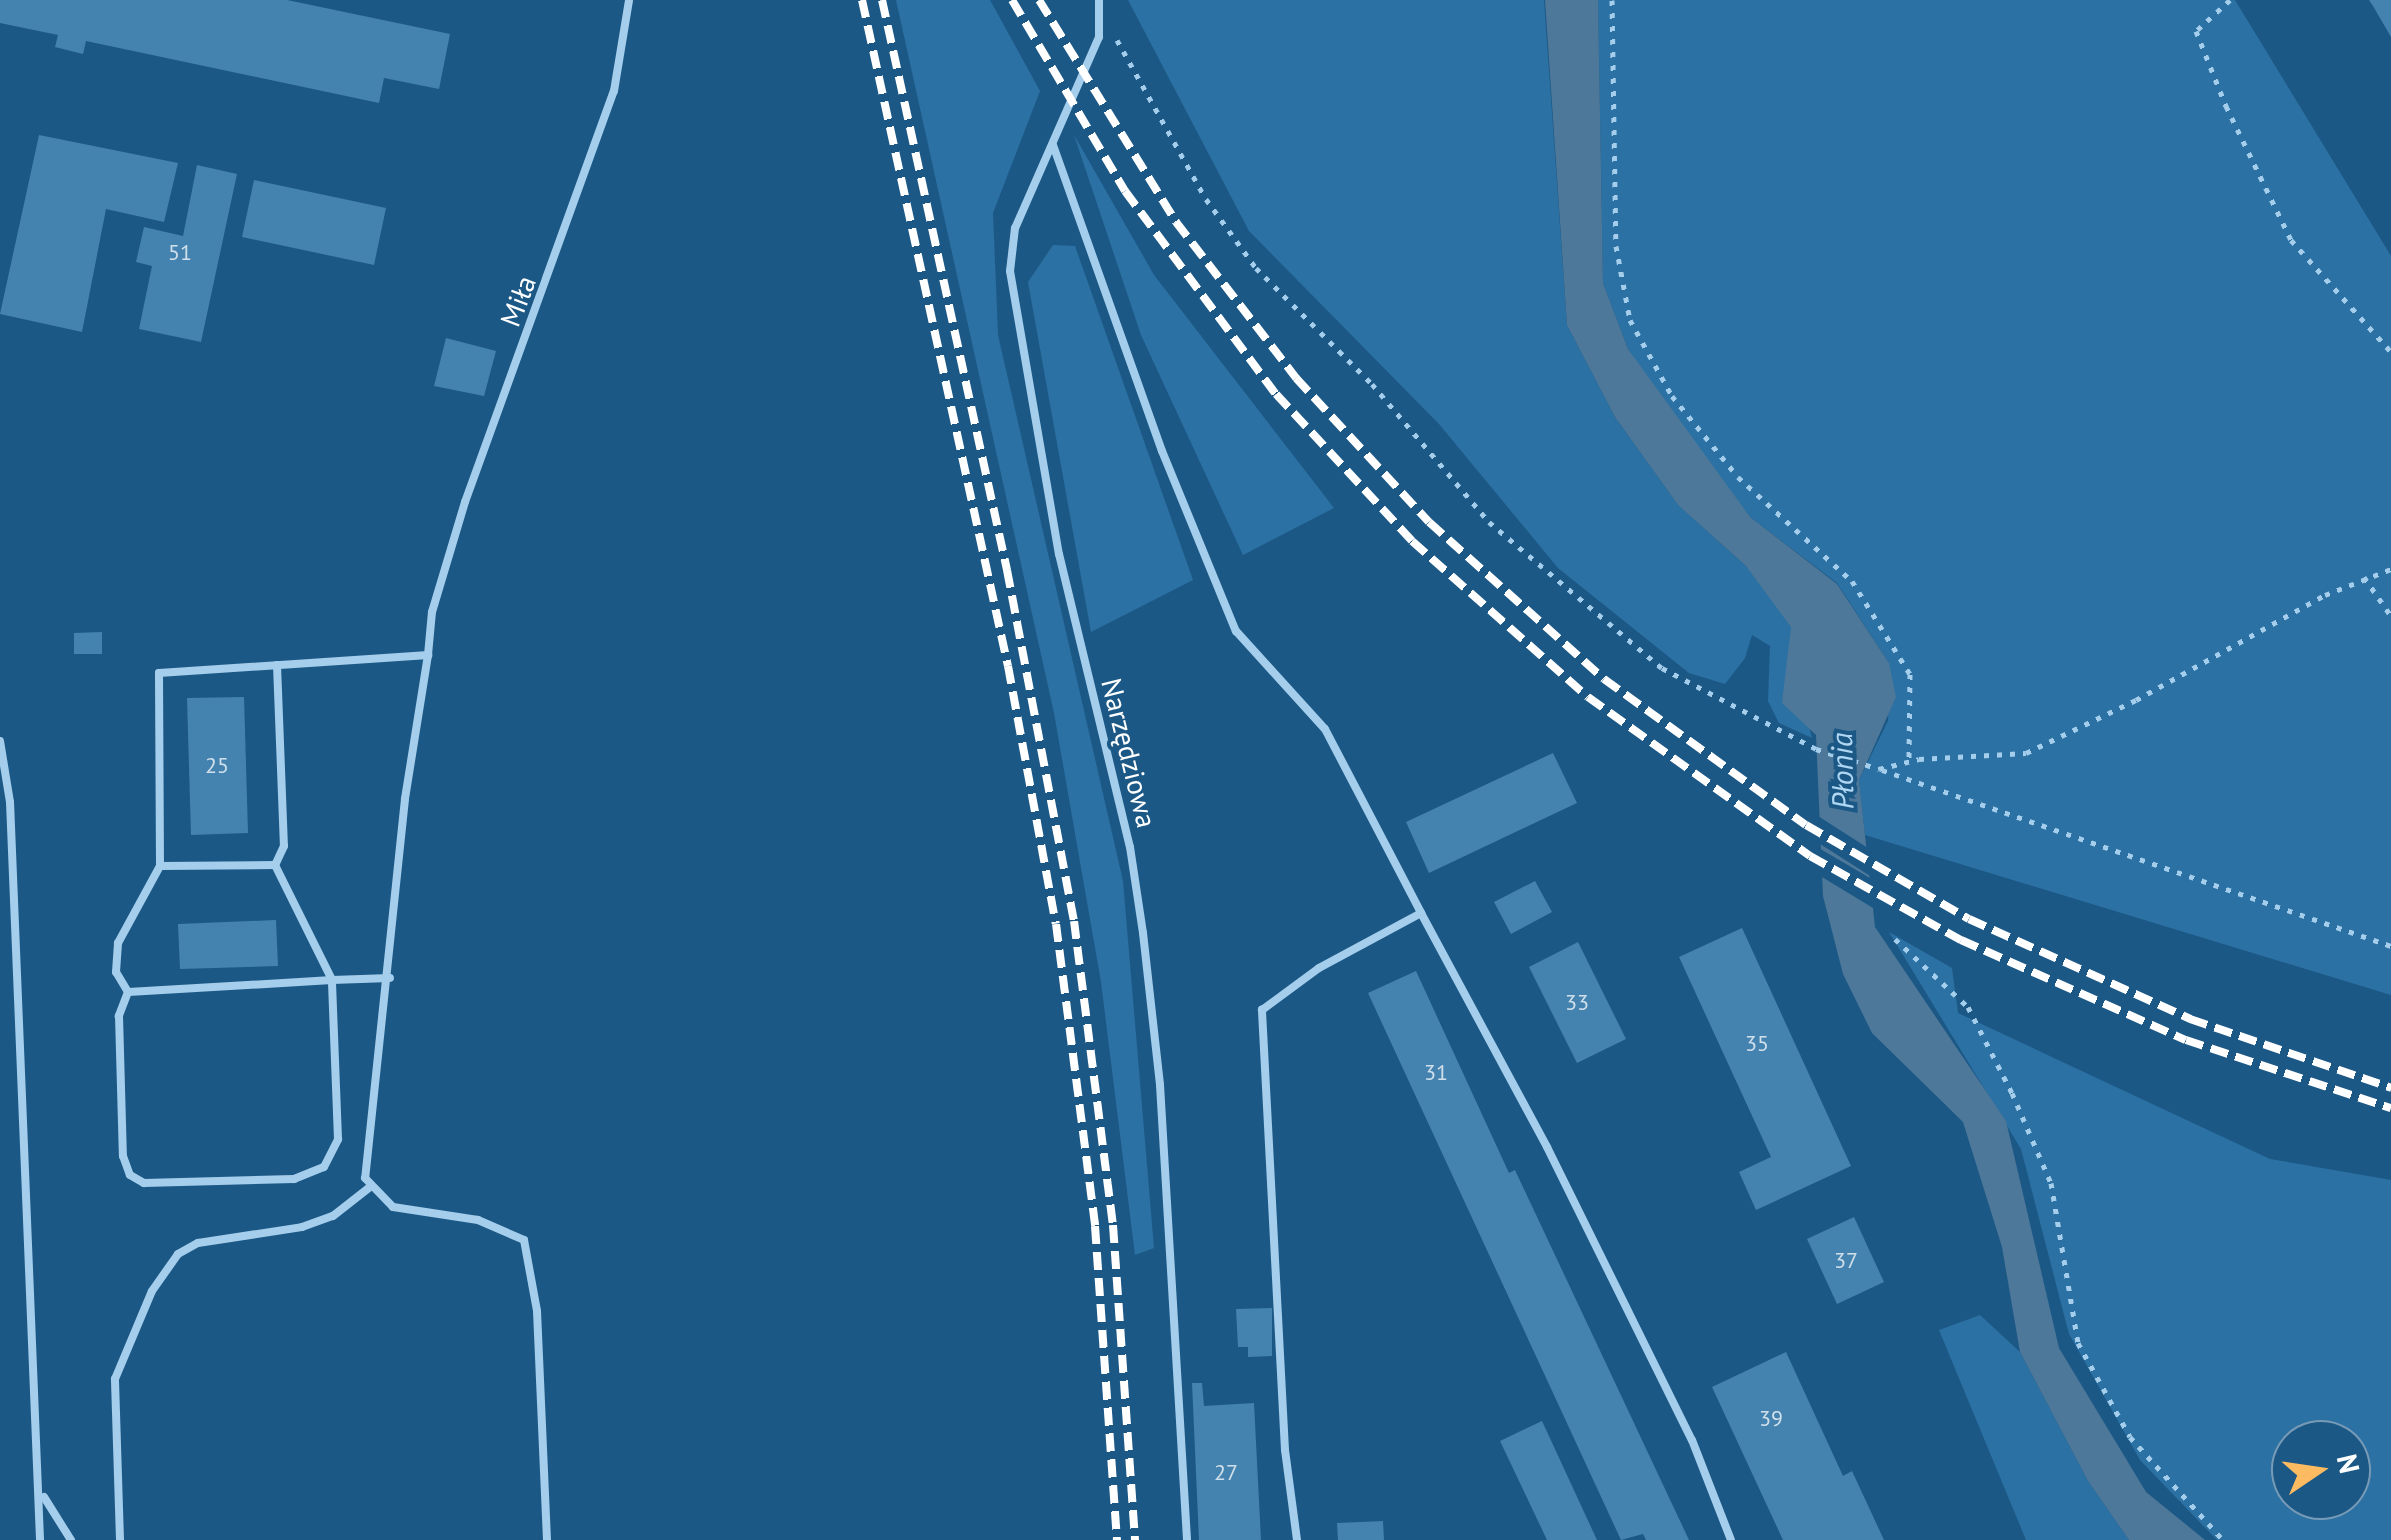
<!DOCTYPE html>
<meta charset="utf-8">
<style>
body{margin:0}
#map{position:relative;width:2391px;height:1540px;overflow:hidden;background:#1c5886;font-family:"PT Sans",sans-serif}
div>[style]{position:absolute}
.green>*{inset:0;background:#2c71a3}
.water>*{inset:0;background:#4d7899}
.pier>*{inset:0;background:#1c5886}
.building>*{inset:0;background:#4482af}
.path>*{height:5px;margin-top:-2.5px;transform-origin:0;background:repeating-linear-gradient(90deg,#a4ceeb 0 5px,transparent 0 13px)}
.service>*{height:8px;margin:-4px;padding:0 4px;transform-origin:4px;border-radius:4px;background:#a4ceeb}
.rail>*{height:8px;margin-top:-4px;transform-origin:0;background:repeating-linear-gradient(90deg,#fff 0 18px,transparent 0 26px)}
span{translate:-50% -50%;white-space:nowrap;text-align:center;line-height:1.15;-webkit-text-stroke:8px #1c5886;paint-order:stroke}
.number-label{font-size:22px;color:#d0e0eb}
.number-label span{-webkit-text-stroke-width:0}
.street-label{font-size:28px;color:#fff}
.water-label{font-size:30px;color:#afd7f3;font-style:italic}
.north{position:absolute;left:2271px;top:1420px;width:100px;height:100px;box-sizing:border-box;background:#1c5886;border:2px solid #779bb6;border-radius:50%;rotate:77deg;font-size:28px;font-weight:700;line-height:40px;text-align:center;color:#fff}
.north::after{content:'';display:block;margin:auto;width:35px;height:45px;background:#fcba61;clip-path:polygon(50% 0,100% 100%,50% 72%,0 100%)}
</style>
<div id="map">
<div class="green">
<div style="clip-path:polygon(896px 0,990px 0,1040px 91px,993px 213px,998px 335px,1123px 881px,1154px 1248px,1135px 1255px,1101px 982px,1054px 713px)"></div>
<div style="clip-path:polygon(1128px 0,1544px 0,1567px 325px,1615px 417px,1678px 505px,1746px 566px,1809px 636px,1801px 693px,1812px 738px,1779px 723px,1768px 701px,1770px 646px,1752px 635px,1745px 658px,1725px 684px,1689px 673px,1558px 568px,1439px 424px,1249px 231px)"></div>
<div style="clip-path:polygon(1598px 0,2235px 0,2391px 256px,2391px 995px,1865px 835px,1859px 780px,1888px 721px,1889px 663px,1837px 583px,1750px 517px,1684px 434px,1628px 349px,1603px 283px)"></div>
<div style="clip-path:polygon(1074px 135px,1154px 275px,1334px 508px,1243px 555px,1141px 335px)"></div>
<div style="clip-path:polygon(1053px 245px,1075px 246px,1193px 580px,1091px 632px,1028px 282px)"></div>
<div style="clip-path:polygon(evenodd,1889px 932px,1952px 968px,1958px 1013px,2270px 1159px,2391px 1180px,2391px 1540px,2217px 1540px,2140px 1460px,2069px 1334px,2021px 1149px,1889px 932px,2291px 1440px,2351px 1440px,2351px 1500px,2291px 1500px,2291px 1440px)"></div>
<div style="clip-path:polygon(1980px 1315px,2020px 1352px,2088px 1481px,2129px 1540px,2026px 1540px,1939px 1330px)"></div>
</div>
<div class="water">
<div style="clip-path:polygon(1545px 0,1598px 0,1603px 283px,1628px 349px,1750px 517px,1837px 584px,1889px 663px,1896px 697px,1859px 780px,1875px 927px,2006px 1121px,2059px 1348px,2146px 1492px,2205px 1540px,2129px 1540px,2088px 1481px,2020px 1352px,2002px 1247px,1963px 1122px,1872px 1033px,1843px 974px,1823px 896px,1816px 735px,1782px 703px,1791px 627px,1746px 566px,1678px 505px,1615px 417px,1567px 325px)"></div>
</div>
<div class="pier">
<div style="clip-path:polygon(1818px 816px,1871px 850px,1875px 879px,1817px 842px)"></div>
<div style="clip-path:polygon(1817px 847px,1875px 881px,1878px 911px,1817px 874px)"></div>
</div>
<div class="building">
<div style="clip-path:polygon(0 0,287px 0,450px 34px,439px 89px,384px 78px,379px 103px,86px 41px,83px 54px,55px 47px,58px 35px,0 23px)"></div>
<div style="clip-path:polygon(2369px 0,2391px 0,2391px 37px,2373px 6px)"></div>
<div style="clip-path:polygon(39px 135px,178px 163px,164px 222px,106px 209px,82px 332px,0 314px)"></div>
<div style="clip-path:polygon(197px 165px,237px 174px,201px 342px,139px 329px,152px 266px,136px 262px,144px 227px,183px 236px)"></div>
<div style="clip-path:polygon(254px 180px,386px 208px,374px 265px,242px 237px)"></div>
<div style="clip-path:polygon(446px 338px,496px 351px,484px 396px,434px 386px)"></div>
<div style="clip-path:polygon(102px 632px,102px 654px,74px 654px,74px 633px)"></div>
<div style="clip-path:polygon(244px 697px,248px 833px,191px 835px,187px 698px)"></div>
<div style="clip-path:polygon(1553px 753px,1577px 803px,1429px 873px,1406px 822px)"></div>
<div style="clip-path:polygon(1535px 881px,1552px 912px,1511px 934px,1494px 902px)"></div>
<div style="clip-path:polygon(276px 920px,278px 966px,180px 969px,178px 924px)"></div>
<div style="clip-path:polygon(1742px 928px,1851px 1166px,1756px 1210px,1739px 1172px,1771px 1157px,1679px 957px)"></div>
<div style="clip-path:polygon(1578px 942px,1626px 1039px,1577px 1063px,1529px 967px)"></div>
<div style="clip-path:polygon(1416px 971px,1509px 1173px,1515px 1170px,1689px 1540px,1646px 1540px,1643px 1534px,1621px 1540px,1368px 993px)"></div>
<div style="clip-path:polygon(1854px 1217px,1884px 1282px,1837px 1304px,1807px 1239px)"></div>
<div style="clip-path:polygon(1272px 1308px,1272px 1356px,1248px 1357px,1248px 1347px,1238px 1347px,1236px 1309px)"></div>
<div style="clip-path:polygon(1786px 1352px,1843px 1476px,1852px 1471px,1884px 1540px,1783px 1540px,1712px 1387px)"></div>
<div style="clip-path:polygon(1192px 1383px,1202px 1383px,1204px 1406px,1254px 1403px,1261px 1540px,1199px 1540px)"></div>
<div style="clip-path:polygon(1542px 1421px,1597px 1540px,1547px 1540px,1500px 1441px)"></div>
<div style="clip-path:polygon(1383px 1521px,1384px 1540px,1338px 1540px,1337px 1523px)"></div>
</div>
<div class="path">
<div style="left:1612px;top:0;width:246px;rotate:89.1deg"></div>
<div style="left:1616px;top:246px;width:75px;rotate:79.3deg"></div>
<div style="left:1630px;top:320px;width:87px;rotate:61.1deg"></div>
<div style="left:1672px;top:396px;width:104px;rotate:50.8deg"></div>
<div style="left:1738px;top:477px;width:154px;rotate:42.4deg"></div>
<div style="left:1852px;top:581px;width:110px;rotate:58.1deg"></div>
<div style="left:1910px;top:674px;width:87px;rotate:90.7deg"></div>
<div style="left:2230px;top:0;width:46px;rotate:137.6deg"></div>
<div style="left:2196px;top:31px;width:81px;rotate:68.2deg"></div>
<div style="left:2226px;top:106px;width:149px;rotate:64.1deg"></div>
<div style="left:2291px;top:240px;width:150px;rotate:48.2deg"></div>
<div style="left:1117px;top:40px;width:182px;rotate:60.8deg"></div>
<div style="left:1206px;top:199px;width:85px;rotate:54.1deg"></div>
<div style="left:1256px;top:268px;width:164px;rotate:45deg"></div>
<div style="left:1372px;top:384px;width:181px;rotate:49.7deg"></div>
<div style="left:1489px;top:522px;width:226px;rotate:40.2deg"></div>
<div style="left:1662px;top:668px;width:174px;rotate:27.7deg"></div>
<div style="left:1816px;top:749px;width:66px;rotate:17.6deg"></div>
<div style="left:1879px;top:769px;width:41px;rotate:-14deg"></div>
<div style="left:1919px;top:759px;width:107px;rotate:-3.2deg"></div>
<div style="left:2026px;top:753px;width:122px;rotate:-25.7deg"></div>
<div style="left:2136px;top:700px;width:216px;rotate:-29.1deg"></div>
<div style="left:2325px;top:595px;width:71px;rotate:-21.5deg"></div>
<div style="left:2364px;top:577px;width:47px;rotate:55.3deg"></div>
<div style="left:1882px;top:770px;width:539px;rotate:19.07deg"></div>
<div style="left:1895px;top:939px;width:100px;rotate:43deg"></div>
<div style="left:1968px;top:1007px;width:97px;rotate:62.9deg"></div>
<div style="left:2012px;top:1093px;width:98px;rotate:66.6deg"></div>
<div style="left:2051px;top:1183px;width:162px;rotate:80.4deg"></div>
<div style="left:2078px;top:1343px;width:107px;rotate:61deg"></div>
<div style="left:2130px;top:1437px;width:139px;rotate:47.9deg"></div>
</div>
<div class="service">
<div style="left:1099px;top:0;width:37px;rotate:90deg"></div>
<div style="left:1099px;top:37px;width:209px;rotate:113.7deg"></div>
<div style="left:1015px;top:228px;width:43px;rotate:96.6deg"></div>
<div style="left:1010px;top:271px;width:287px;rotate:80.2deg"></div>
<div style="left:1059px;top:554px;width:301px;rotate:76.4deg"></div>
<div style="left:1130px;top:847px;width:87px;rotate:81.4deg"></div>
<div style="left:1143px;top:933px;width:153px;rotate:83.6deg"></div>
<div style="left:1160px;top:1085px;width:456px;rotate:86.6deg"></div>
<div style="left:1053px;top:145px;width:325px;rotate:70.4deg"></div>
<div style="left:1162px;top:451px;width:195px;rotate:67.7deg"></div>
<div style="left:1236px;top:631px;width:132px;rotate:47.8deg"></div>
<div style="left:1325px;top:729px;width:208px;rotate:62.4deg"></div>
<div style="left:428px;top:655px;width:146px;rotate:99.1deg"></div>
<div style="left:405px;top:799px;width:381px;rotate:96deg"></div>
<div style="left:365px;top:1178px;width:40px;rotate:46deg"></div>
<div style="left:393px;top:1207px;width:86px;rotate:8.7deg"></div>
<div style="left:478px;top:1220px;width:50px;rotate:23.5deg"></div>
<div style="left:524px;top:1240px;width:72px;rotate:79.6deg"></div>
<div style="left:537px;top:1311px;width:229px;rotate:87.5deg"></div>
<div style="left:277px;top:665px;width:181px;rotate:87.8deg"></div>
<div style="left:284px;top:846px;width:21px;rotate:115deg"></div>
<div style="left:275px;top:865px;width:128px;rotate:63.6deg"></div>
<div style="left:332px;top:980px;width:204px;rotate:176.6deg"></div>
<div style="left:128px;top:992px;width:23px;rotate:-121deg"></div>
<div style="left:116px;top:972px;width:29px;rotate:-86deg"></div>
<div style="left:118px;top:943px;width:88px;rotate:-61.4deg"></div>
<div style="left:160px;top:866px;width:193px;rotate:-90.3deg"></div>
<div style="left:159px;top:673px;width:270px;rotate:-3.8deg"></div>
<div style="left:428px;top:655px;width:43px;rotate:-84.7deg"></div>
<div style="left:432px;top:612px;width:115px;rotate:-73.3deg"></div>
<div style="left:465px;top:502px;width:437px;rotate:-70.1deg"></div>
<div style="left:614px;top:91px;width:92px;rotate:-80.6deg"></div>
<div style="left:0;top:741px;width:62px;rotate:80.7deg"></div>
<div style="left:10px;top:802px;width:739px;rotate:87.67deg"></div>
<div style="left:160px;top:866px;width:115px;rotate:-0.5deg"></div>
<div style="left:128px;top:992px;width:26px;rotate:111deg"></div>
<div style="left:119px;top:1016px;width:140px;rotate:88.4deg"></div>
<div style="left:123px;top:1156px;width:20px;rotate:70deg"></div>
<div style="left:130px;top:1175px;width:16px;rotate:30deg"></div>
<div style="left:144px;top:1183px;width:150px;rotate:-1.5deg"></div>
<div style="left:294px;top:1179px;width:32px;rotate:-22deg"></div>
<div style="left:324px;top:1167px;width:31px;rotate:-63deg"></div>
<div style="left:338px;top:1139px;width:159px;rotate:-92.2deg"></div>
<div style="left:332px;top:980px;width:58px;rotate:-2deg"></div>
<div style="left:44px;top:1497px;width:51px;rotate:57.9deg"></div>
<div style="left:120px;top:1540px;width:161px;rotate:-91.8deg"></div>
<div style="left:115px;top:1379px;width:95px;rotate:-67.2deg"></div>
<div style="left:152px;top:1291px;width:45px;rotate:-54.9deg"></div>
<div style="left:178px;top:1254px;width:23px;rotate:-29deg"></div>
<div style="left:198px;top:1243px;width:105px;rotate:-8.7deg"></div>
<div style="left:302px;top:1227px;width:33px;rotate:-20deg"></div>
<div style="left:333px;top:1216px;width:47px;rotate:-38.1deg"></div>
<div style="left:1297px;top:1540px;width:91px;rotate:-97.6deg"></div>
<div style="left:1285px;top:1450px;width:441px;rotate:-93deg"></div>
<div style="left:1262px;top:1010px;width:71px;rotate:-36.4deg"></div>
<div style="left:1319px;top:968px;width:116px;rotate:-28.3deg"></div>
<div style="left:1421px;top:913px;width:266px;rotate:61.7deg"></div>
<div style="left:1547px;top:1147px;width:327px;rotate:63.7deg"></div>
<div style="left:1692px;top:1440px;width:107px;rotate:68.7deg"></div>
</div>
<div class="rail">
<div style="left:862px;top:0;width:682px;rotate:77.64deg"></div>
<div style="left:1008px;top:666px;width:262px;rotate:79.5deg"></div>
<div style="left:1056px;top:924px;width:305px;rotate:82.6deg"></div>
<div style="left:1095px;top:1226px;width:315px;rotate:86deg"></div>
<div style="left:882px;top:0;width:584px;rotate:77.63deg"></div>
<div style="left:1007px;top:570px;width:357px;rotate:79.2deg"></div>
<div style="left:1074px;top:921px;width:306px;rotate:82.7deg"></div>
<div style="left:1113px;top:1225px;width:316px;rotate:86deg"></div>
<div style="left:1012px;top:0;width:222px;rotate:59.4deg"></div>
<div style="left:1125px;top:191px;width:253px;rotate:53.4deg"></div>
<div style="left:1276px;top:394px;width:200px;rotate:47.2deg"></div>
<div style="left:1412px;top:541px;width:235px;rotate:41.6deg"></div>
<div style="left:1588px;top:697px;width:273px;rotate:35.6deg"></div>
<div style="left:1810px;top:856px;width:173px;rotate:29.1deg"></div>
<div style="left:1961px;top:940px;width:246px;rotate:24deg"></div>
<div style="left:2186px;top:1040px;width:216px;rotate:18.4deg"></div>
<div style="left:1039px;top:0;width:261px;rotate:58.3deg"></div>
<div style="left:1176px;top:222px;width:197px;rotate:52.4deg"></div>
<div style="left:1296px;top:378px;width:196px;rotate:47.3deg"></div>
<div style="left:1429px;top:522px;width:235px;rotate:41.9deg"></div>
<div style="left:1604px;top:679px;width:249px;rotate:35.9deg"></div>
<div style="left:1806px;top:825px;width:188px;rotate:30deg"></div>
<div style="left:1969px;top:919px;width:243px;rotate:24.3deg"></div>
<div style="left:2190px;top:1019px;width:213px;rotate:18.9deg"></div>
</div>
<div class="number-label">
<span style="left:180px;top:253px">51</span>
<span style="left:217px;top:766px">25</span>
<span style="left:1577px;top:1003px">33</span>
<span style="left:1757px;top:1044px">35</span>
<span style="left:1436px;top:1073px">31</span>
<span style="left:1846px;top:1261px">37</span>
<span style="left:1771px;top:1419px">39</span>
<span style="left:1226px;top:1473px">27</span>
</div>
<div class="street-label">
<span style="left:518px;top:301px;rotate:-69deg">Miła</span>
<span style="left:1129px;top:753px;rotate:76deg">Narzędziowa</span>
</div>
<div class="water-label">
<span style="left:1842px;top:771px;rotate:-91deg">Płonia</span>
</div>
<div class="north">N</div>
</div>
